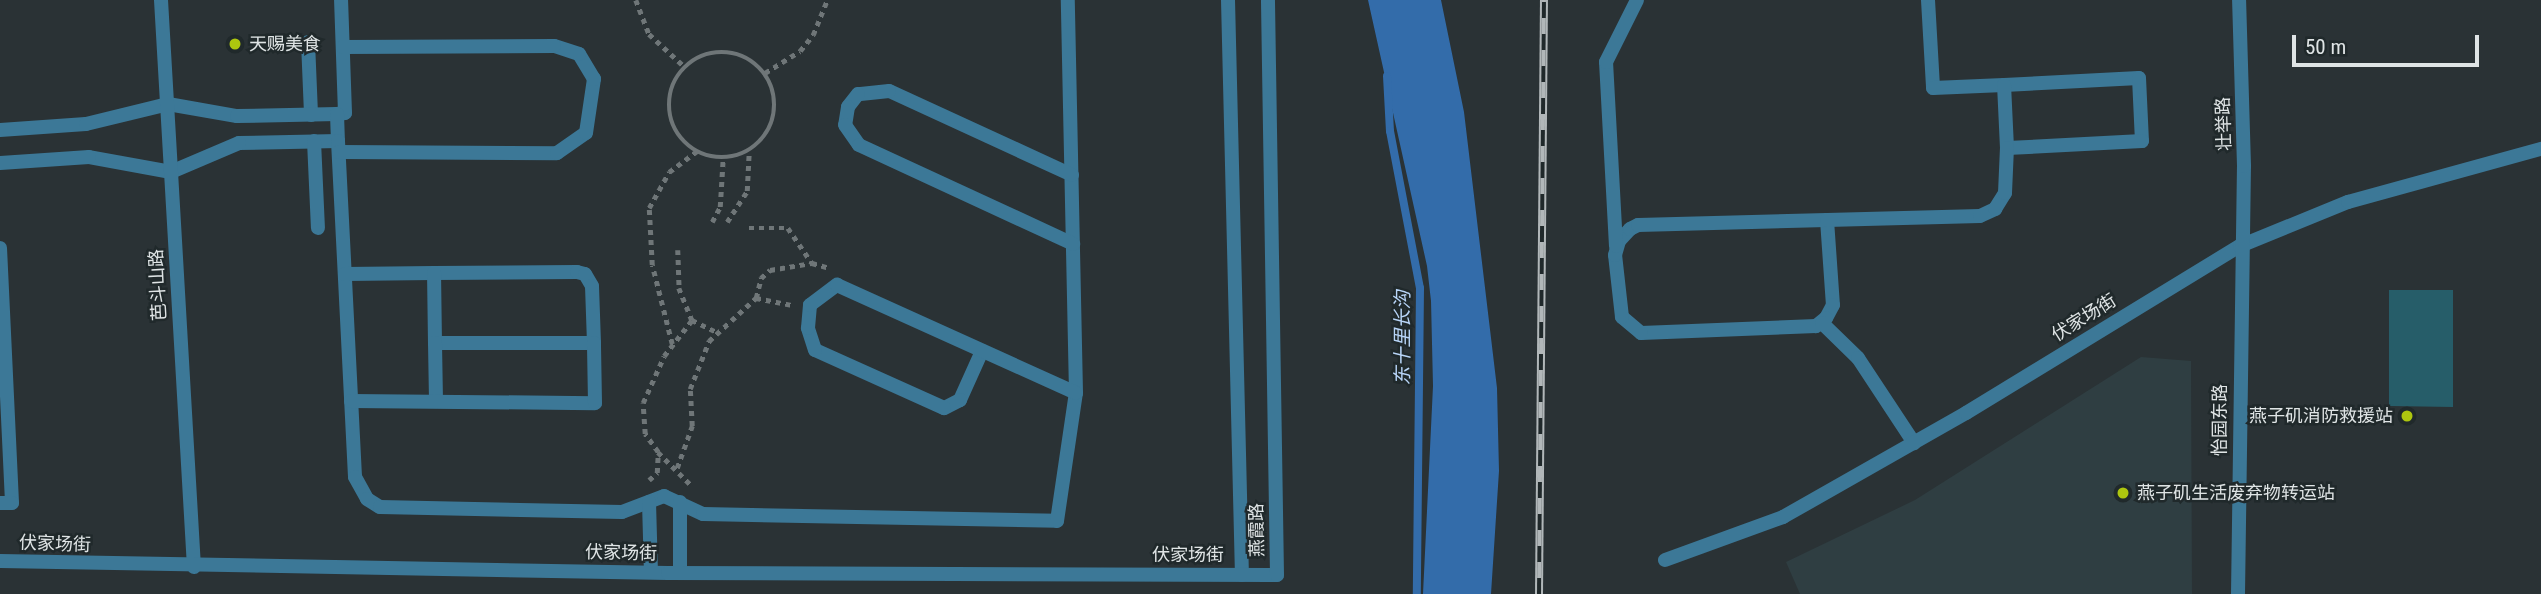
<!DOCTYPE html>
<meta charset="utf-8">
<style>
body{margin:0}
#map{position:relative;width:2541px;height:594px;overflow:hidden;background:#2a3235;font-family:"Roboto Condensed","Noto Sans SC",sans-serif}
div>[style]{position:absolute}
.built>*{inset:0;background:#2f3e42}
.green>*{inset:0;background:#265d69}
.water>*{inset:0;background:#336caa}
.stream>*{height:8px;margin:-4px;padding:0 4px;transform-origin:4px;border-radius:4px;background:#336caa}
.path>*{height:4.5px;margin-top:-2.25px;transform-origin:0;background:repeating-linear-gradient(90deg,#6f7678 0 5px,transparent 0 10px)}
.path>.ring{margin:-2.25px;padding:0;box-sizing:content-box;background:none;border:4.5px solid #6f7678;border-radius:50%}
.lane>*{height:14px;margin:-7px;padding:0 7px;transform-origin:7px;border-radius:7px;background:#3c7897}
.street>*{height:14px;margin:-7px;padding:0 7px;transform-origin:7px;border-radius:7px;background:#3c7897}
.rail>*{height:8px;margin-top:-4px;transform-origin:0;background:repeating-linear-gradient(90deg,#20292b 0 16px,#b1b7b9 0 32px);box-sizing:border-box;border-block:2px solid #b1b7b9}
.dots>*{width:19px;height:19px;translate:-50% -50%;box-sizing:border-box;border:4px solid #20292b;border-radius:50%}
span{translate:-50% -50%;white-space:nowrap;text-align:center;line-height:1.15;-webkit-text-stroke:5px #20292b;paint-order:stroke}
.poi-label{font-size:18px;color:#dfe4e5}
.left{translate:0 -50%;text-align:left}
.right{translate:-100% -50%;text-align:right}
.street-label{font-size:18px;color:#dfe4e5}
.water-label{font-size:19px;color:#b8d5f8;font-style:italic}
.scale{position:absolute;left:2292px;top:35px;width:187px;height:32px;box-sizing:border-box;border:4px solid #dfe4e5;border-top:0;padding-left:9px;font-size:21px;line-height:24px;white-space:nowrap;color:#dfe4e5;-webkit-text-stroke:5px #20292b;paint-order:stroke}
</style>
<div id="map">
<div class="built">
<div style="clip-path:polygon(2141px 357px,2191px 361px,2192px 594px,1800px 594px,1786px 562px,1915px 500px)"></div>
</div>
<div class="green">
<div style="clip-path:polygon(2389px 290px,2453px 290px,2453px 407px,2389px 406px)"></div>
</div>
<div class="water">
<div style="clip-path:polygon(1368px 0,1441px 0,1464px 112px,1497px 388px,1499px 471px,1491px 594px,1423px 594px,1433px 386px,1431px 301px,1427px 266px)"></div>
</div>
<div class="stream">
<div style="left:1387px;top:76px;width:55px;rotate:86.9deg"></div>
<div style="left:1390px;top:131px;width:160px;rotate:79.2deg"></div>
<div style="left:1420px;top:288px;width:306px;rotate:90.6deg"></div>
</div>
<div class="path">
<div style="left:636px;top:0;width:36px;rotate:69deg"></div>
<div style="left:649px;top:34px;width:49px;rotate:42.5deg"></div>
<div class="ring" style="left:669px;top:52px;width:101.5px;height:101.5px"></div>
<div style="left:765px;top:73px;width:41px;rotate:-32.2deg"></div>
<div style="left:800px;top:51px;width:21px;rotate:-51deg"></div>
<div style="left:813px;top:35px;width:38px;rotate:-68deg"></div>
<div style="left:712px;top:222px;width:17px;rotate:-62deg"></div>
<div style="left:720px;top:207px;width:49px;rotate:-86.5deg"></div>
<div style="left:727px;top:222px;width:37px;rotate:-57deg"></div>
<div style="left:747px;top:191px;width:40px;rotate:-87.1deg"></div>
<div style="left:749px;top:228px;width:39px"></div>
<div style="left:788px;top:228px;width:42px;rotate:55.6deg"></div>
<div style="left:678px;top:250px;width:38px;rotate:88deg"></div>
<div style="left:679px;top:288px;width:35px;rotate:68deg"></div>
<div style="left:692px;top:320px;width:30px;rotate:26deg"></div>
<div style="left:756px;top:298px;width:21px;rotate:-76deg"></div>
<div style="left:761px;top:278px;width:12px;rotate:-42deg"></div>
<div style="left:770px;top:270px;width:43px;rotate:-9.5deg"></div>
<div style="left:812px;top:263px;width:18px;rotate:16deg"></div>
<div style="left:672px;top:344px;width:81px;rotate:-104.2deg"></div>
<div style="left:652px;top:265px;width:57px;rotate:-93deg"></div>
<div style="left:649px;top:208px;width:41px;rotate:-60.9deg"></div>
<div style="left:669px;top:172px;width:35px;rotate:-37deg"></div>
<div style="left:658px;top:452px;width:22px;rotate:-126deg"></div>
<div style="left:645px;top:434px;width:31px;rotate:-94deg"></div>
<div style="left:643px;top:403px;width:51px;rotate:-65.9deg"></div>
<div style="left:664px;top:356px;width:46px;rotate:-52.1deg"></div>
<div style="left:677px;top:468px;width:45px;rotate:-70.3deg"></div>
<div style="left:692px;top:426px;width:37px;rotate:-93deg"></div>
<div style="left:690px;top:389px;width:52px;rotate:-68.4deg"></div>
<div style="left:709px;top:341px;width:64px;rotate:-42.5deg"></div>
<div style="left:756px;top:298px;width:36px;rotate:11deg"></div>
<div style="left:649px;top:480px;width:11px;rotate:-41deg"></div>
<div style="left:657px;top:473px;width:21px;rotate:-87deg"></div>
<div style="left:658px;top:452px;width:45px;rotate:45deg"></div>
</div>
<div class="lane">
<div style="left:1928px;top:0;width:88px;rotate:86.7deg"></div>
<div style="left:1933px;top:88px;width:71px;rotate:-2.4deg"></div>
<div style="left:2004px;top:85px;width:135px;rotate:-3deg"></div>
<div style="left:2139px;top:78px;width:63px;rotate:87.3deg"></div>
<div style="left:2142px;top:141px;width:135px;rotate:177deg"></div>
<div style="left:2007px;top:148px;width:63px;rotate:-92.7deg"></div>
<div style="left:308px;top:42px;width:73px;rotate:87.6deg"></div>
<div style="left:337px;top:114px;width:8px;rotate:-7deg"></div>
<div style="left:345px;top:113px;width:113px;rotate:-92deg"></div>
<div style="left:0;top:130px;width:86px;rotate:-4deg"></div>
<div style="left:86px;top:124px;width:84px;rotate:-13.7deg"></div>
<div style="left:168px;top:104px;width:70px;rotate:9.9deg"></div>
<div style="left:237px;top:116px;width:100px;rotate:-1.1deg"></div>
<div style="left:337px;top:114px;width:27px;rotate:88deg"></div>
<div style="left:338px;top:141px;width:99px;rotate:178.8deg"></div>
<div style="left:239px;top:143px;width:74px;rotate:156.9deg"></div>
<div style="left:171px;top:172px;width:83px;rotate:-169.6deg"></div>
<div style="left:89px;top:157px;width:89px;rotate:176.1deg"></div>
<div style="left:314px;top:141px;width:87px;rotate:87.4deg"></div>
<div style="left:338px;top:141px;width:336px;rotate:87.1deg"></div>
<div style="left:355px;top:477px;width:25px;rotate:61deg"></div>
<div style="left:367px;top:499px;width:15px;rotate:32deg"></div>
<div style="left:380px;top:507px;width:242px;rotate:1.2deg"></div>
<div style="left:622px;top:512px;width:45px;rotate:-20.9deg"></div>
<div style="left:664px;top:496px;width:43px;rotate:24.8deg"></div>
<div style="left:703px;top:514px;width:354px;rotate:1.1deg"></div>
<div style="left:1057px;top:521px;width:129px;rotate:-81.6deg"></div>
<div style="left:1076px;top:393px;width:393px;rotate:-91.2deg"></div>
<div style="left:339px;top:152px;width:218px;rotate:0.3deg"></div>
<div style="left:557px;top:153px;width:35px;rotate:-35deg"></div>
<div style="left:586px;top:133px;width:55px;rotate:-81.6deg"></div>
<div style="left:594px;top:79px;width:29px;rotate:-121deg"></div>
<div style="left:579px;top:54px;width:26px;rotate:-162deg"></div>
<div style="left:554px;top:46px;width:211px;rotate:179.7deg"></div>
<div style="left:1072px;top:175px;width:201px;rotate:-155.3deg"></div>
<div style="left:889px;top:91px;width:31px;rotate:174deg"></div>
<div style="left:858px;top:94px;width:16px;rotate:128deg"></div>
<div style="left:848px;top:107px;width:18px;rotate:99deg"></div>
<div style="left:845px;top:125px;width:24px;rotate:55deg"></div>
<div style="left:859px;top:145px;width:236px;rotate:24.8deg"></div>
<div style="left:1827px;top:220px;width:85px;rotate:86deg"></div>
<div style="left:1833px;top:305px;width:15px;rotate:118deg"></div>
<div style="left:1826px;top:318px;width:13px;rotate:141deg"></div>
<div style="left:1816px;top:326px;width:175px;rotate:177.7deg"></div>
<div style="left:1641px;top:333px;width:25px;rotate:-140deg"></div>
<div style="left:1622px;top:317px;width:62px;rotate:-96.4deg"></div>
<div style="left:1615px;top:255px;width:15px;rotate:-74deg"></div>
<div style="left:1619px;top:241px;width:16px;rotate:-47deg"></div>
<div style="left:1630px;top:229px;width:9px;rotate:-27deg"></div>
<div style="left:1638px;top:225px;width:189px;rotate:-1.5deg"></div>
<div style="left:1827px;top:220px;width:153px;rotate:-1.5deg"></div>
<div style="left:1980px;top:216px;width:17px;rotate:-25deg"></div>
<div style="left:1995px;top:209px;width:19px;rotate:-58deg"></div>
<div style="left:2005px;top:193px;width:45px;rotate:-87.5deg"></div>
<div style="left:1616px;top:246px;width:184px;rotate:-93.1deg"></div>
<div style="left:1606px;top:62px;width:69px;rotate:-63.4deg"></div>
<div style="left:0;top:248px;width:255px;rotate:87.3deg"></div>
<div style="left:12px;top:503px;width:12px;rotate:180deg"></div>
<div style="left:345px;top:274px;width:89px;rotate:-0.6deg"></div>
<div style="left:434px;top:273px;width:143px;rotate:-0.4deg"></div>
<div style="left:577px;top:272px;width:8px;rotate:14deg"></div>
<div style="left:585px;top:274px;width:14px;rotate:60deg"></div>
<div style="left:592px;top:286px;width:57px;rotate:88deg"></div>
<div style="left:594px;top:343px;width:159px;rotate:180deg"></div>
<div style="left:435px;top:343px;width:70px;rotate:-90.8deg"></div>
<div style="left:1822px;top:323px;width:50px;rotate:44.2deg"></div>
<div style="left:1858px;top:358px;width:102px;rotate:56.6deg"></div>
<div style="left:435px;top:343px;width:58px;rotate:89deg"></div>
<div style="left:982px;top:351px;width:54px;rotate:114.2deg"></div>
<div style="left:960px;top:400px;width:18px;rotate:153deg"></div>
<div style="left:944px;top:408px;width:141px;rotate:-155.8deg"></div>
<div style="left:815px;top:350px;width:23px;rotate:-108deg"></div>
<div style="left:808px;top:328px;width:23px;rotate:-85deg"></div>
<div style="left:810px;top:305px;width:34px;rotate:-37deg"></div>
<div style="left:837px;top:285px;width:262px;rotate:24.3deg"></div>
<div style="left:351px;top:401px;width:244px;rotate:0.5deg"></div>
<div style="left:595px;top:403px;width:60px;rotate:-91deg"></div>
<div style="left:649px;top:502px;width:70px;rotate:88.4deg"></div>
<div style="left:680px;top:502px;width:71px;rotate:90deg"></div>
</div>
<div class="street">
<div style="left:161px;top:0;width:568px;rotate:86.67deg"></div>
<div style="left:1228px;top:0;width:575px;rotate:88.61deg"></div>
<div style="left:1665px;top:560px;width:126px;rotate:-20deg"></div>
<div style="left:1783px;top:517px;width:210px;rotate:-29.6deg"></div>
<div style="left:1966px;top:413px;width:321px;rotate:-31.4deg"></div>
<div style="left:2240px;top:246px;width:117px;rotate:-22.2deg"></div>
<div style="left:2348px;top:202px;width:200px;rotate:-15.4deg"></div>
<div style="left:0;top:561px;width:668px;rotate:1.03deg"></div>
<div style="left:668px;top:573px;width:609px;rotate:0.19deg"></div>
<div style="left:1277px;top:575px;width:575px;rotate:-90.9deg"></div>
<div style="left:2238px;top:594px;width:428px;rotate:-89.2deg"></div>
<div style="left:2244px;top:166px;width:166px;rotate:-91.7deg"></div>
</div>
<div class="rail">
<div style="left:1539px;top:594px;width:594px;rotate:-89.52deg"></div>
</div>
<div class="dots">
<div style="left:235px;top:44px;background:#adc60f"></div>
<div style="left:2407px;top:416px;background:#adc60f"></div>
<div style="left:2123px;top:493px;background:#adc60f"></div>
</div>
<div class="poi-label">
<span class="left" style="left:249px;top:44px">天赐美食</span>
<span class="right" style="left:2393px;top:416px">燕子矶消防救援站</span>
<span class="left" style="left:2137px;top:493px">燕子矶生活废弃物转运站</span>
</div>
<div class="street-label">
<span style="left:2224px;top:124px;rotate:-92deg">壮举路</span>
<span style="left:158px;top:285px;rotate:-93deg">芭斗山路</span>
<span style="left:2084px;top:318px;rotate:-32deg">伏家场街</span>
<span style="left:2220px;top:420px;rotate:-90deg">怡园东路</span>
<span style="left:1257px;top:530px;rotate:-91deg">燕霞路</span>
<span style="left:55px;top:544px;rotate:2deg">伏家场街</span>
<span style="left:621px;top:553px;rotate:1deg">伏家场街</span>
<span style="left:1188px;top:555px">伏家场街</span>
</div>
<div class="water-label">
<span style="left:1403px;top:338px;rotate:-90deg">东十里长沟</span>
</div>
<div class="scale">50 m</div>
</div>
